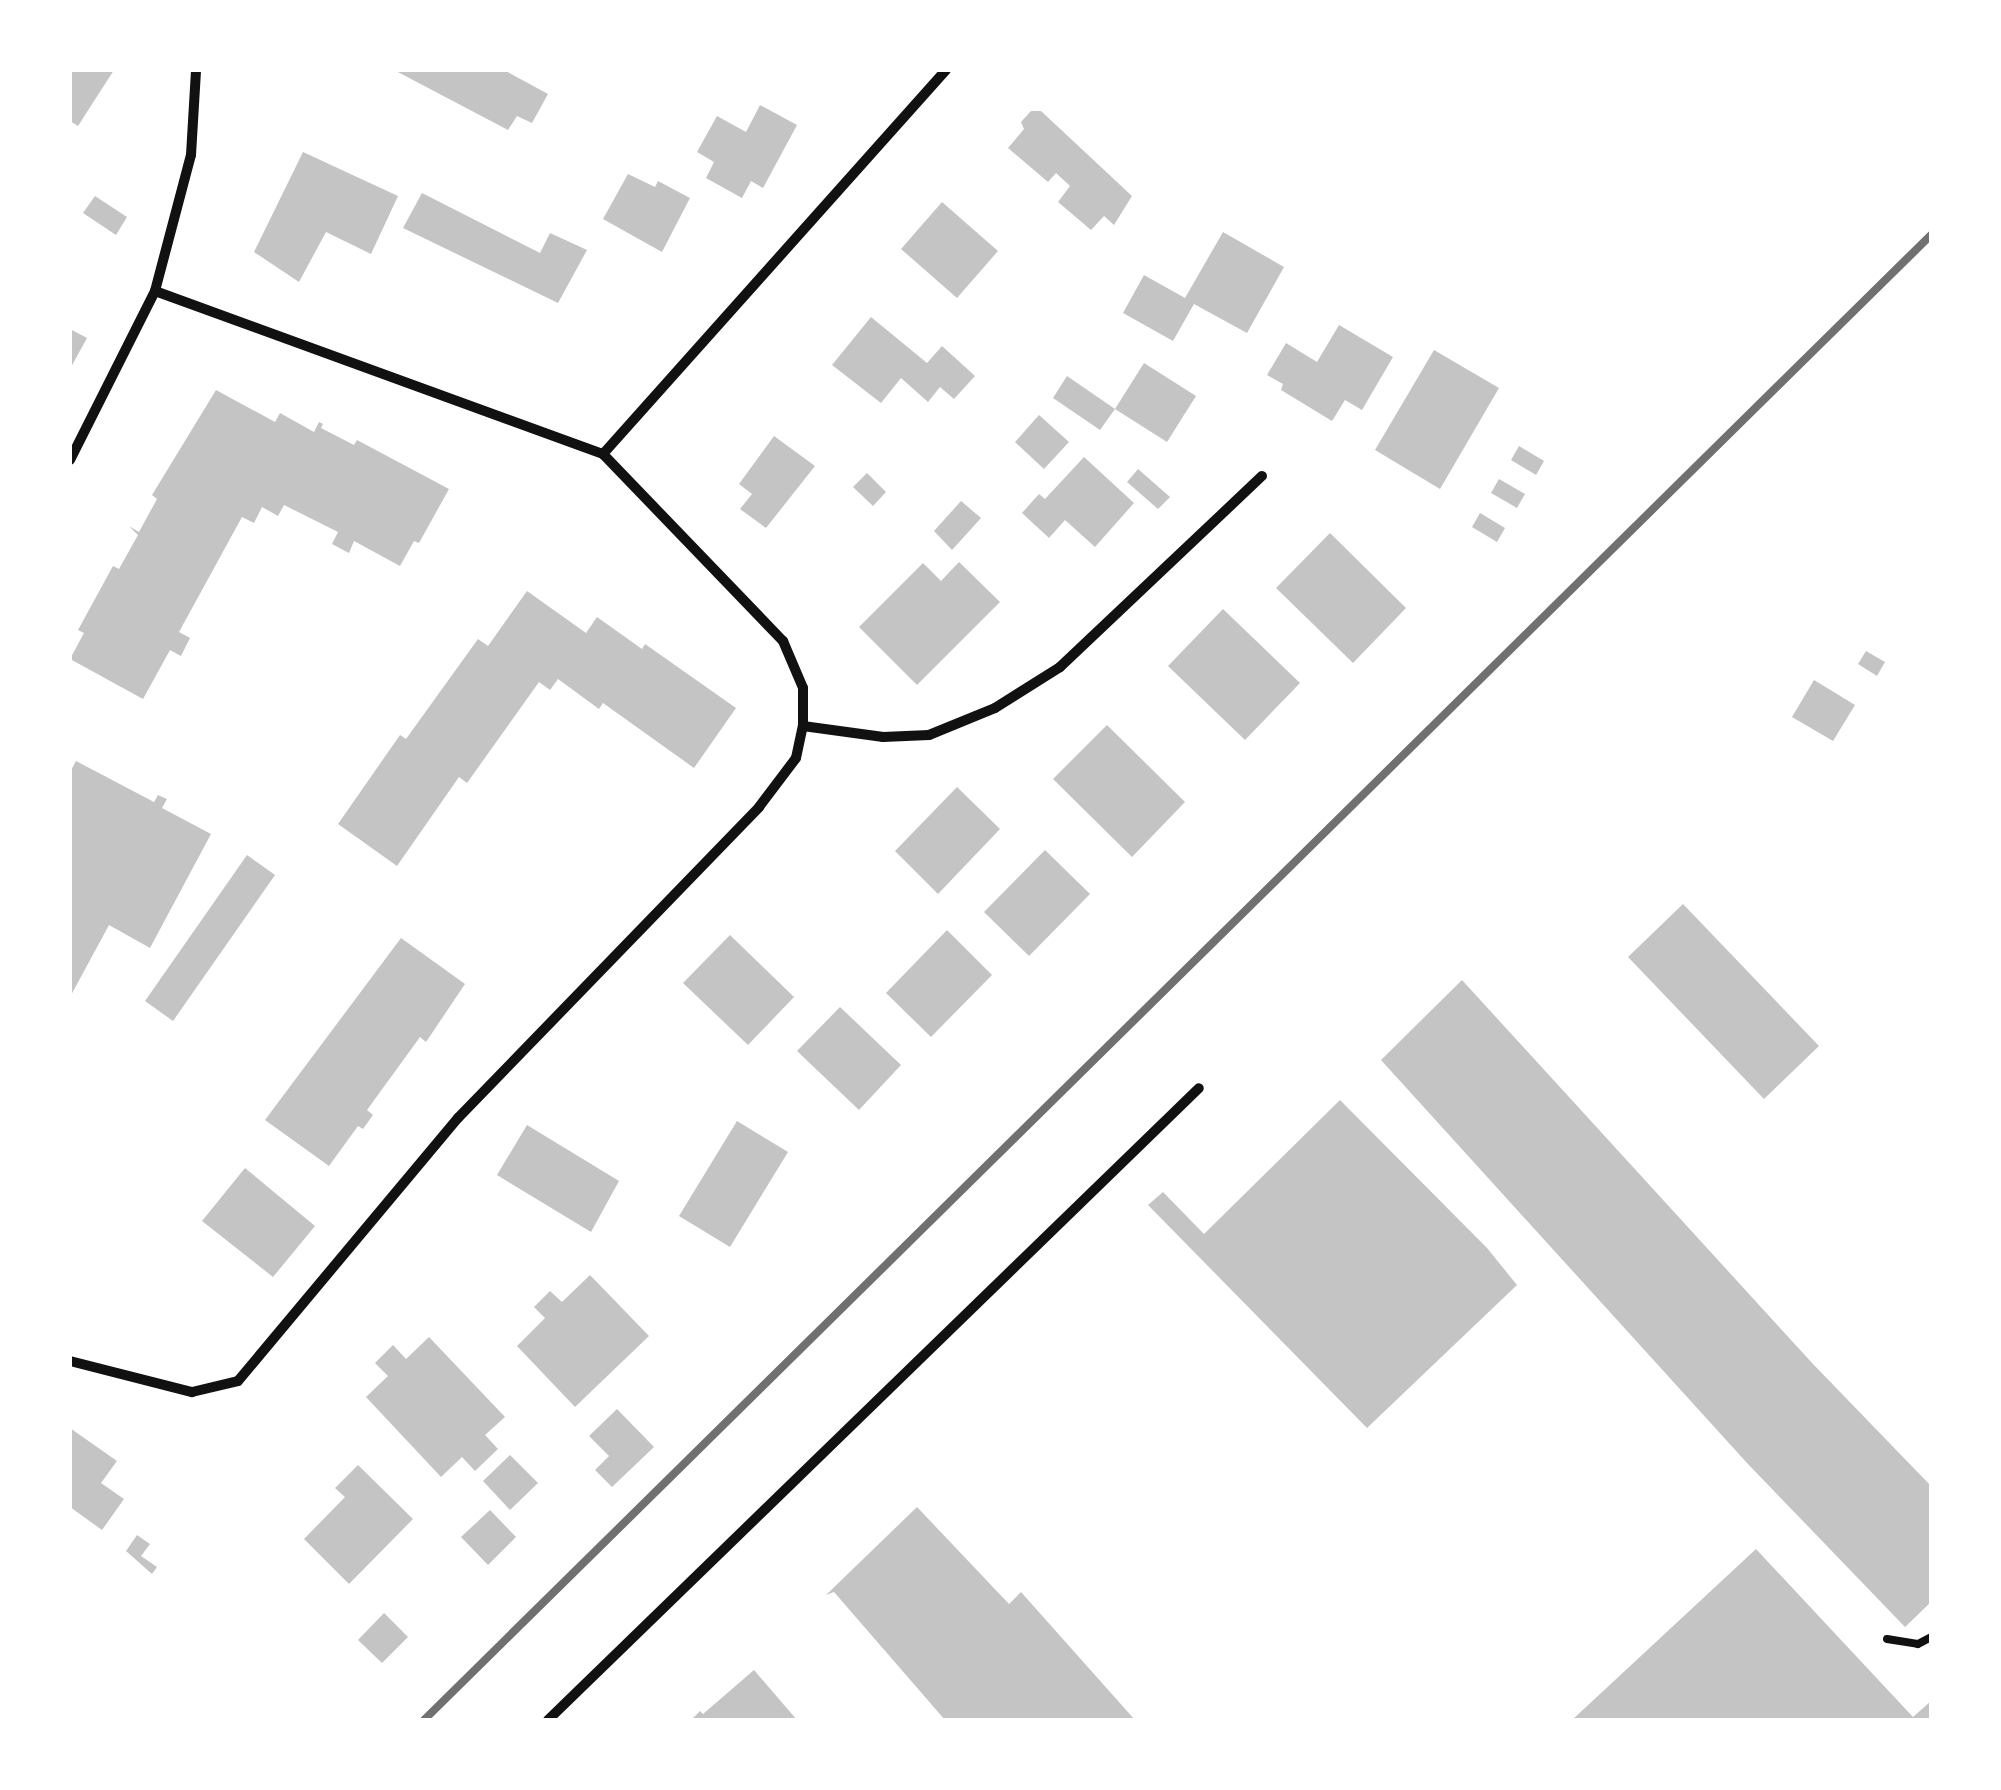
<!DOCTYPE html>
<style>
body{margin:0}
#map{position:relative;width:2001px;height:1790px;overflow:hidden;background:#fff;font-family:Quicksand,sans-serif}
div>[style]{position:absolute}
.building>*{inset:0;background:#c4c4c4}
.service>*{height:8px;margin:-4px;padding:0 4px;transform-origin:4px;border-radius:4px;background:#111}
.minor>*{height:10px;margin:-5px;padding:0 5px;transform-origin:5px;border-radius:5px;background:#111}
.rail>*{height:8px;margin:-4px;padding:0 4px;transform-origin:4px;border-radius:4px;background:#707070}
span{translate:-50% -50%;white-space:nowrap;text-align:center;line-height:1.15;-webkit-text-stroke:9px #fff;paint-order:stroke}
.frame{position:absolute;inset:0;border:72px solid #fff;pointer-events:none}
</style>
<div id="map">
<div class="building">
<div style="clip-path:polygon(70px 70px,114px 70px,78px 126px,70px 121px)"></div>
<div style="clip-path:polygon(394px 70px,504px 70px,548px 94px,532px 123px,517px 116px,508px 130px)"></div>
<div style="clip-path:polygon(760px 105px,797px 125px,763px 188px,751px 181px,742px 198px,706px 178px,714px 162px,697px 152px,717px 116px,746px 132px)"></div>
<div style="clip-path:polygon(1031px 111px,1041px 111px,1132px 196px,1114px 225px,1104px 216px,1091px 230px,1058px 202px,1070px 186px,1056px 173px,1048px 182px,1008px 148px,1024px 129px,1021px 122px)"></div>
<div style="clip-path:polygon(303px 152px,398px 196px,371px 254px,326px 232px,299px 282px,254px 252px)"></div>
<div style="clip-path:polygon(628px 174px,655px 187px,658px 181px,690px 198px,662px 252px,603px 219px)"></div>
<div style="clip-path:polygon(422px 193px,540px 253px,550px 233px,587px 250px,558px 303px,403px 228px)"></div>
<div style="clip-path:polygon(95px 196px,127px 217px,116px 235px,83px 213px)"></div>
<div style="clip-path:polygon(942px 202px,998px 251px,957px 298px,901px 249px)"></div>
<div style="clip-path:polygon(1223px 232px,1284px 267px,1247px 333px,1194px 304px,1173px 341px,1123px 313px,1144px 275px,1185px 298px)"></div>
<div style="clip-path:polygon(871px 317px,927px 363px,942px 346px,975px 376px,954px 399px,940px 387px,928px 402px,901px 378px,881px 403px,832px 365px)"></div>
<div style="clip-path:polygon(1339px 325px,1393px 357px,1362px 410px,1345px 400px,1332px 421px,1281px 390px,1283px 384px,1267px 375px,1286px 343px,1317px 362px)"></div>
<div style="clip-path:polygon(70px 329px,87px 338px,70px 369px)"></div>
<div style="clip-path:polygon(1434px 350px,1499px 388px,1440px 489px,1375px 450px)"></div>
<div style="clip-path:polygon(1144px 363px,1196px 396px,1167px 442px,1115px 409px)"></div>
<div style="clip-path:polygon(1067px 376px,1115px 409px,1100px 430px,1053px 398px)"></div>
<div style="clip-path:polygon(216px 390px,275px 422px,280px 413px,314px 432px,319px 422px,323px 424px,321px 428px,354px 445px,357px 440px,449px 489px,419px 543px,414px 541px,400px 566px,354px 541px,349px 553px,332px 544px,338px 532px,284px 505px,278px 516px,262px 507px,254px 523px,242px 517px,179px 632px,190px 638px,181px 656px,170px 650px,143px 699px,70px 659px,84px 633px,78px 630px,113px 566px,119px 569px,138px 535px,129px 526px,139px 532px,157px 499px,152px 495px)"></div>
<div style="clip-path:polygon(1039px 415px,1069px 442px,1044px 469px,1015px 442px)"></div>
<div style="clip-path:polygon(774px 436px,815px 466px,766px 528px,740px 509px,752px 494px,739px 484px)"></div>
<div style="clip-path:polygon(1519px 446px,1544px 461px,1536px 475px,1511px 460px)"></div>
<div style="clip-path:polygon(1084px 457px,1134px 503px,1095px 547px,1065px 520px,1049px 538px,1022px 513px,1039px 494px,1045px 499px)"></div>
<div style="clip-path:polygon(1138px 469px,1170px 497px,1158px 509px,1127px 482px)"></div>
<div style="clip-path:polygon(867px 473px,886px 492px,873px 506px,853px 487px)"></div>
<div style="clip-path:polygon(1499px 479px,1525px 494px,1517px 508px,1491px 493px)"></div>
<div style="clip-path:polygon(961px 501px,981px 518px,952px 550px,934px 531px)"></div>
<div style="clip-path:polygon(1480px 513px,1505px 528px,1497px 542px,1472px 527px)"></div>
<div style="clip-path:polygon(1330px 533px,1406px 608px,1353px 663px,1276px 588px)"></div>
<div style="clip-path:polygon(959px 562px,1000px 602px,917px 685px,859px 627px,923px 563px,941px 581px)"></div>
<div style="clip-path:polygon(527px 591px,586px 633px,597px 617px,642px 649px,645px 644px,736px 708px,694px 768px,603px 703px,599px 709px,558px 679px,550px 690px,539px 682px,467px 783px,459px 777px,397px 866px,338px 824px,400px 735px,406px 739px,478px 639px,488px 646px)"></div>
<div style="clip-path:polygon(1223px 609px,1300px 683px,1245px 740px,1168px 666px)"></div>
<div style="clip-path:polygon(1866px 651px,1885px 662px,1877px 676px,1858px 664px)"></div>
<div style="clip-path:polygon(1814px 680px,1855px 705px,1833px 741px,1792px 717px)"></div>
<div style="clip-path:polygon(1107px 725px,1185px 802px,1132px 857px,1053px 779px)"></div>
<div style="clip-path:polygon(76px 761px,154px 802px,158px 795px,167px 799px,162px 808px,211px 834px,150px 948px,109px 925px,70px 997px,70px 772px)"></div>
<div style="clip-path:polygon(957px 787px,1000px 829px,938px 894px,895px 851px)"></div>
<div style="clip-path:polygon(1045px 850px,1090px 894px,1029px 956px,984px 912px)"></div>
<div style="clip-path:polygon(247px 855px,275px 875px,173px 1021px,145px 1001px)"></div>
<div style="clip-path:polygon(1683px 904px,1819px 1046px,1764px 1099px,1628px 957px)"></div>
<div style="clip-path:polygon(947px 930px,992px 975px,931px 1037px,886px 993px)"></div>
<div style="clip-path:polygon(730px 935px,794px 997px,748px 1045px,683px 983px)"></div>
<div style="clip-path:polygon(401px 938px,465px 984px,426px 1042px,420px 1037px,367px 1110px,373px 1115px,363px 1129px,358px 1126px,329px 1166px,265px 1120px)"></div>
<div style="clip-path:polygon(1462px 980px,1813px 1364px,1931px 1486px,1931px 1602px,1905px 1627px,1747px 1463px,1381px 1060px)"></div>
<div style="clip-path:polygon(840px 1007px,901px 1065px,859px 1110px,797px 1051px)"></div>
<div style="clip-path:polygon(1340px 1100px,1487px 1248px,1517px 1285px,1367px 1428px,1148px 1205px,1163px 1192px,1204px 1234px)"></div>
<div style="clip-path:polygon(737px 1121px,788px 1152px,730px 1247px,679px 1216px)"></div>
<div style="clip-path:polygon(527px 1125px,619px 1181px,591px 1232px,497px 1175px)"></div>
<div style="clip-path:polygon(245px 1168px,315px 1226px,273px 1277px,202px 1221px)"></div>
<div style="clip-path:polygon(590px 1275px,649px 1336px,575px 1407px,517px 1346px,545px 1318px,534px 1307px,550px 1291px,562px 1302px)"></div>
<div style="clip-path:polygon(429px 1337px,505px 1417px,485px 1435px,498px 1449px,475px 1471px,462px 1457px,441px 1477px,366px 1397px,388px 1376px,375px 1363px,393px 1345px,406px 1359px)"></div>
<div style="clip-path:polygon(617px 1409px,654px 1447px,612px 1487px,595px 1470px,609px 1456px,589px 1436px)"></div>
<div style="clip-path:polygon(70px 1428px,117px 1461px,101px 1483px,124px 1499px,102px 1530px,70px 1507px)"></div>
<div style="clip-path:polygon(510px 1455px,538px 1483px,510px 1510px,483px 1481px)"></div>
<div style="clip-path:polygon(358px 1465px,413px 1519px,349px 1584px,304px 1539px,345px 1497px,335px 1488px)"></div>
<div style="clip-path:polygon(917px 1507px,1009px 1604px,1021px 1592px,1135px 1720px,945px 1720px,834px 1592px,826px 1595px)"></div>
<div style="clip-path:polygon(490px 1510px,516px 1537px,488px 1565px,461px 1537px)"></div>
<div style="clip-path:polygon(137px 1535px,150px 1544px,141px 1556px,157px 1567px,152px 1574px,126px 1551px)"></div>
<div style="clip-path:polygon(1756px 1549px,1913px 1717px,1931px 1701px,1931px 1720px,1572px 1720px)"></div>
<div style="clip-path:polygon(384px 1613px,408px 1637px,382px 1663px,358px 1640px)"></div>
<div style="clip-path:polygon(754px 1670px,797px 1720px,691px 1720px,700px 1711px,703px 1714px)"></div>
</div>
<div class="service">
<div style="left:1887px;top:1639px;width:31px;rotate:9deg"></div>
<div style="left:1918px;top:1644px;width:15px;rotate:-28deg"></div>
</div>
<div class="minor">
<div style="left:155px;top:291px;width:477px;rotate:20deg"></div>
<div style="left:603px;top:454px;width:515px;rotate:-48.23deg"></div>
<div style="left:603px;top:454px;width:260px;rotate:46.1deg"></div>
<div style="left:783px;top:641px;width:51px;rotate:66.9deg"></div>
<div style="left:803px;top:688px;width:38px;rotate:90deg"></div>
<div style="left:70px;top:460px;width:189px;rotate:-63.3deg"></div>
<div style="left:155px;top:291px;width:141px;rotate:-75.2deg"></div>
<div style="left:191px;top:155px;width:85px;rotate:-86.6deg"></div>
<div style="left:70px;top:1361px;width:126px;rotate:14.3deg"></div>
<div style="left:192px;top:1392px;width:47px;rotate:-13.4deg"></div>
<div style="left:238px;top:1381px;width:343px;rotate:-50.1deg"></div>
<div style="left:458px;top:1118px;width:433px;rotate:-45.9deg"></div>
<div style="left:759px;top:807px;width:61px;rotate:-52.9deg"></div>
<div style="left:796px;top:758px;width:33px;rotate:-78deg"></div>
<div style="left:803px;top:726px;width:81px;rotate:7.8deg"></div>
<div style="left:883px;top:737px;width:46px;rotate:-2.5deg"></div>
<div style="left:929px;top:735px;width:71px;rotate:-22.2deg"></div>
<div style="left:995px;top:708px;width:77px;rotate:-32.2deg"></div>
<div style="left:1060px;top:667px;width:278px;rotate:-43.4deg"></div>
<div style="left:548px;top:1720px;width:907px;rotate:-44.15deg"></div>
</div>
<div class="rail">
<div style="left:424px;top:1720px;width:2116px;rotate:-44.58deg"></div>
</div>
<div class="frame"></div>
</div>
